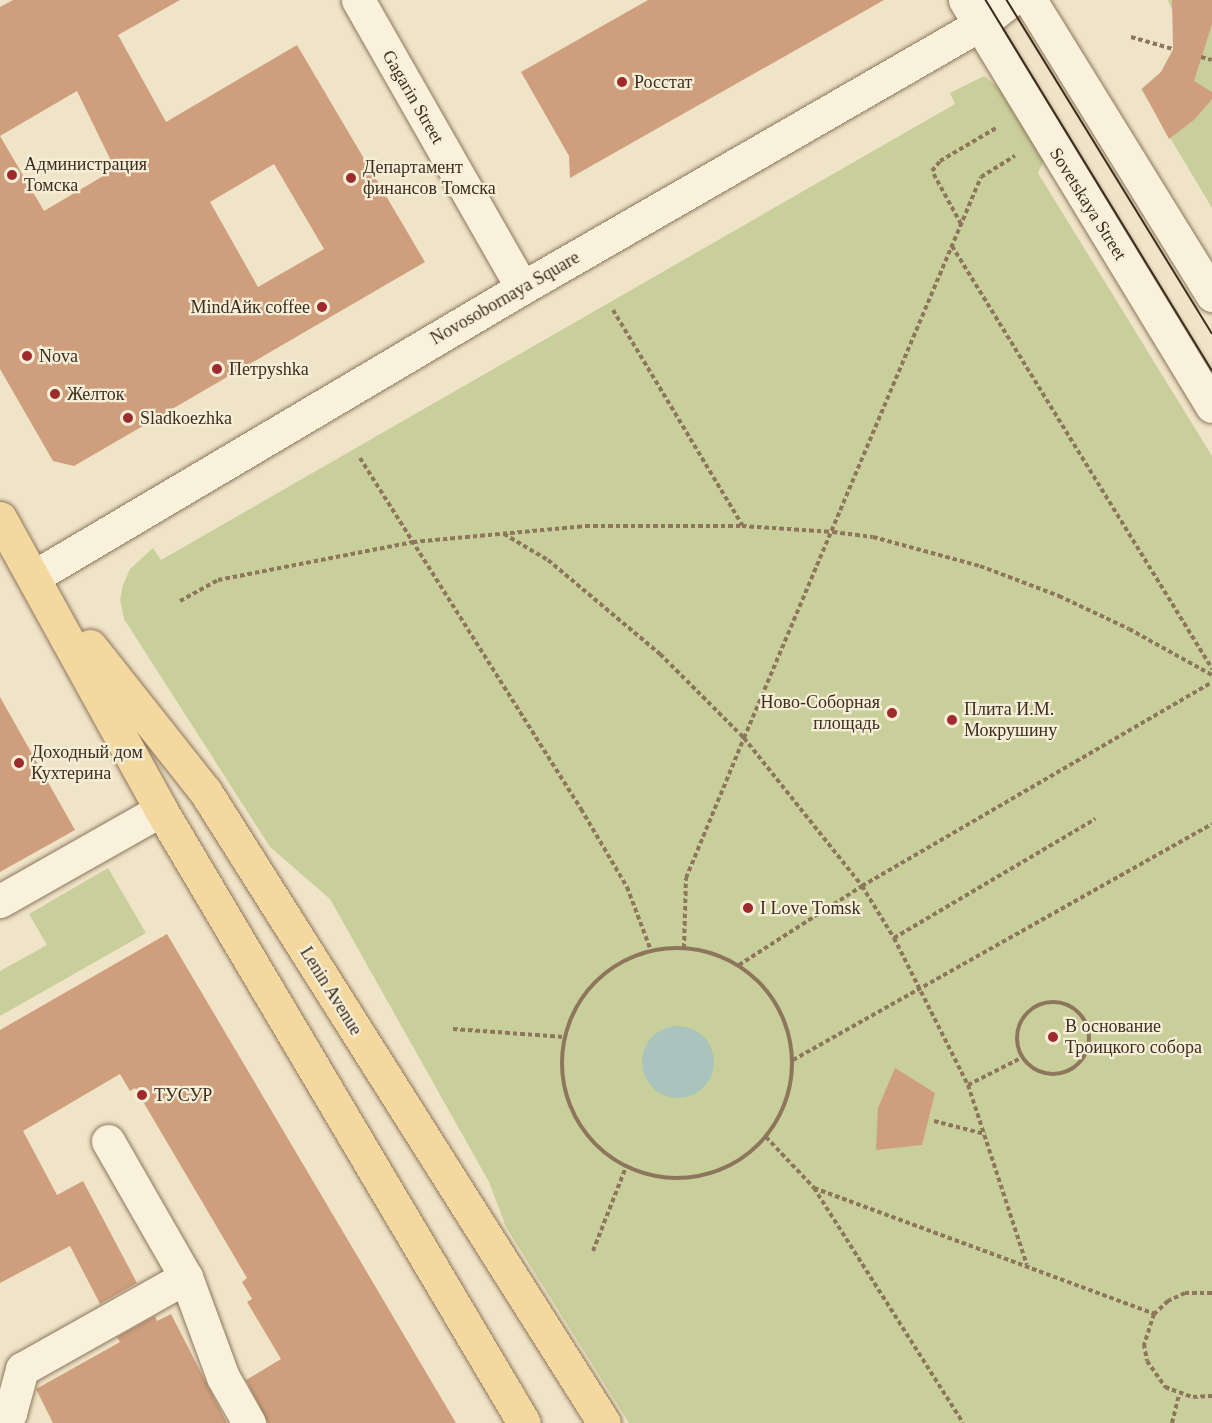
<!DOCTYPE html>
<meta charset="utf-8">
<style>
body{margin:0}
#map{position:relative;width:1212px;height:1423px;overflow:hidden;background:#f0e4c8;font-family:"Times New Roman",serif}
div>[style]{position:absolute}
.green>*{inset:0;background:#c9cf9b}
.water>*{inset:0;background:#a9c4bc}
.round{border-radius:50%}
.building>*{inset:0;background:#cf9f7d}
.path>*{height:4px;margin-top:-2px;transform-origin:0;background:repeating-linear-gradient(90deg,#8d765c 0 4.5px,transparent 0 7.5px)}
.path>.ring{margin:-2px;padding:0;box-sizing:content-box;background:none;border:4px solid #8d765c;border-radius:50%}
.roads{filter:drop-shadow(0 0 2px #8d765c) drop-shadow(0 0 2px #8d765c)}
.minor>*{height:33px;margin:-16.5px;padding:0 16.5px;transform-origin:16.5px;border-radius:16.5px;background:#faf1dc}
.major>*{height:33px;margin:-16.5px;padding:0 16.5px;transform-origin:16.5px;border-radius:16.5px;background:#f3d9a0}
.tram>*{height:1.5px;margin:-0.75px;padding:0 0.75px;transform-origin:0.75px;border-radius:0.75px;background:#3d2e20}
.dots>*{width:16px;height:16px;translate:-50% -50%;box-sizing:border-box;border:3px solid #f7eed8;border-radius:50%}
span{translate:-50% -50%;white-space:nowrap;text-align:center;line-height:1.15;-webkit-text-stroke:4.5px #f7eed8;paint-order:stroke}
.poi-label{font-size:18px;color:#3d2e20}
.left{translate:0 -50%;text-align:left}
.right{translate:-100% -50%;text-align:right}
.street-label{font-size:18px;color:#3d2e20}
</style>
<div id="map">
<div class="green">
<div style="clip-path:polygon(1168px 0,1212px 0,1212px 208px,1141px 89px,1161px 72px,1173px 49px,1174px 15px)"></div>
<div style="clip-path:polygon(984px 76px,999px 88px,1044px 161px,1038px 173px,1212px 456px,1212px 1423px,629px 1423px,506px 1227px,489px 1182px,330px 899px,270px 847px,124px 619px,120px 600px,123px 585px,130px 569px,153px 548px,161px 560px,955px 104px,950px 93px)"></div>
<div style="clip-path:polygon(108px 868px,146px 933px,0 1016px,0 971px,47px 945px,29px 914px)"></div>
</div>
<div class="water">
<div class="round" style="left:642px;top:1026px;width:72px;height:72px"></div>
</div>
<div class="building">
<div style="clip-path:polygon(evenodd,13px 0,180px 0,118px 35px,166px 122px,297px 45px,425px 262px,74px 466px,53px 461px,0 369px,0 7px,13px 0,77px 91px,115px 169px,44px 211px,0 136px,77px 91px,13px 0,274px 164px,324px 249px,258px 287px,210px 202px,274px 164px)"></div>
<div style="clip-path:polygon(648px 0,884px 0,570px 178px,569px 156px,521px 72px)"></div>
<div style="clip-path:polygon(1172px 0,1212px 0,1212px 24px,1194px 81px,1212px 92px,1212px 99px,1195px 119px,1169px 139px,1142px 89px,1161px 72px,1173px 50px)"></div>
<div style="clip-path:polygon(0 697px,75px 830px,0 872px)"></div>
<div style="clip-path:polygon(167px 934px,456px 1423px,268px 1423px,246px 1380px,281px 1359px,247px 1302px,252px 1299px,242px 1282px,247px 1278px,135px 1088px,130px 1091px,120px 1074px,23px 1131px,57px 1195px,83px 1181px,137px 1283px,100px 1304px,70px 1246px,0 1283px,0 1030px)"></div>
<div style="clip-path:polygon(895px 1068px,935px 1093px,922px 1145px,876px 1150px,878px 1108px)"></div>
<div style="clip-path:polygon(171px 1314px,227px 1423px,53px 1423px,36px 1389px,120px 1342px,117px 1337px,155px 1316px,157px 1321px)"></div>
</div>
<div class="path">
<div style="left:1131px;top:37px;width:44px;rotate:15.9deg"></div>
<div style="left:1201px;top:57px;width:11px;rotate:15deg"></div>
<div style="left:961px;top:224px;width:60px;rotate:-118.7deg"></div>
<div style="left:932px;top:171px;width:13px;rotate:-51deg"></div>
<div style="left:940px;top:161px;width:67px;rotate:-30.4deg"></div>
<div style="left:952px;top:246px;width:497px;rotate:58.4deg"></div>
<div style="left:613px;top:310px;width:251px;rotate:59deg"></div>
<div style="left:360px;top:458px;width:415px;rotate:57.8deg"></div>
<div style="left:581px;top:809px;width:91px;rotate:59.5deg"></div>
<div style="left:627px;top:887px;width:68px;rotate:69.4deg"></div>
<div style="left:504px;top:534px;width:51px;rotate:30.6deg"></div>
<div style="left:548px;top:560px;width:146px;rotate:40deg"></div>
<div style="left:660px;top:654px;width:119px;rotate:45deg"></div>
<div style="left:744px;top:738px;width:189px;rotate:51.4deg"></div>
<div style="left:862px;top:886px;width:61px;rotate:58.4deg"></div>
<div style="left:894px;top:938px;width:165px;rotate:63.3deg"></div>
<div style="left:968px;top:1085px;width:189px;rotate:71.9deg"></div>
<div style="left:180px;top:601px;width:43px;rotate:-28.9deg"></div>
<div style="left:218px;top:580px;width:199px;rotate:-11deg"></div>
<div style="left:413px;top:542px;width:174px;rotate:-5.3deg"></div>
<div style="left:586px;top:526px;width:156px"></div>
<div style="left:742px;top:526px;width:91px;rotate:3.8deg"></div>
<div style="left:833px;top:532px;width:40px;rotate:7.1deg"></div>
<div style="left:873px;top:537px;width:111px;rotate:15.2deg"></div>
<div style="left:980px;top:566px;width:85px;rotate:20.8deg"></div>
<div style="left:1059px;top:596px;width:77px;rotate:25.2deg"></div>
<div style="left:1129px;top:629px;width:95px;rotate:29deg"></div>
<div style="left:894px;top:938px;width:234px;rotate:-30.6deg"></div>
<div class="ring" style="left:562px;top:948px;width:226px;height:226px"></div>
<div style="left:684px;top:948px;width:70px;rotate:-88.4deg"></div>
<div style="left:686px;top:878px;width:152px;rotate:-67.5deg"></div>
<div style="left:744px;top:738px;width:609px;rotate:-67.1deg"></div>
<div style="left:981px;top:177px;width:40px;rotate:-32deg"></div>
<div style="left:739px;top:965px;width:146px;rotate:-32.7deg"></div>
<div style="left:862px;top:886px;width:405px;rotate:-30.2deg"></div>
<div class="ring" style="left:1017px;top:1002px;width:68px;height:68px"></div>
<div style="left:453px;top:1029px;width:112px;rotate:4.1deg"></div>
<div style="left:793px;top:1060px;width:481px;rotate:-29.4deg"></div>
<div style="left:968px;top:1085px;width:62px;rotate:-27deg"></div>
<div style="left:934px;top:1121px;width:53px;rotate:14.3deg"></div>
<div style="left:766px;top:1137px;width:70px;rotate:46.7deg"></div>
<div style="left:814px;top:1188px;width:278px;rotate:57.6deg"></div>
<div style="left:814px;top:1188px;width:363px;rotate:20.3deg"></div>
<div style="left:593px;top:1251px;width:90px;rotate:-68.6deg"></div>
<div style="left:1212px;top:1293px;width:27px;rotate:180deg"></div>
<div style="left:1185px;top:1293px;width:19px;rotate:155deg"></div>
<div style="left:1168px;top:1301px;width:19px;rotate:137deg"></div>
<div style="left:1154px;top:1314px;width:32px;rotate:108deg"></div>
<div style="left:1144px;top:1344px;width:17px;rotate:80deg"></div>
<div style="left:1147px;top:1361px;width:32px;rotate:55deg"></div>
<div style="left:1165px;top:1387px;width:30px;rotate:20deg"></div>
<div style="left:1193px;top:1397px;width:19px;rotate:-3deg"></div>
<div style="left:1172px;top:1423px;width:29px;rotate:-76deg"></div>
</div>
<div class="roads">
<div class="minor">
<div style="left:358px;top:0;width:331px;rotate:60.3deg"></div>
<div style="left:965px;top:0;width:475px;rotate:58.7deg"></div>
<div style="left:1030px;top:0;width:347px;rotate:58.3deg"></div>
<div style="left:35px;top:576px;width:566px;rotate:-30.6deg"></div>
<div style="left:522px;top:288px;width:527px;rotate:-29.92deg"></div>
<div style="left:979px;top:25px;width:41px;rotate:-38deg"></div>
<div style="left:0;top:901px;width:185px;rotate:-29.5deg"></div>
<div style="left:108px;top:1141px;width:157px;rotate:60.2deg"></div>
<div style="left:186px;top:1277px;width:107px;rotate:69.7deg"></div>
<div style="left:223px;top:1377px;width:53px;rotate:60.5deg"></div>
<div style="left:0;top:1419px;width:12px;rotate:-31deg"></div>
<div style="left:10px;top:1413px;width:46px;rotate:-74.7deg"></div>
<div style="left:22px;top:1369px;width:188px;rotate:-29.3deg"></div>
</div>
<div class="major">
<div style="left:0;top:518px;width:333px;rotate:61.1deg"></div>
<div style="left:161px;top:810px;width:712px;rotate:59.37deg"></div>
<div style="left:90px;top:646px;width:185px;rotate:51.6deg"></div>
<div style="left:205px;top:791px;width:747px;rotate:57.73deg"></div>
</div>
</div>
<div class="tram">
<div style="left:986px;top:0;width:434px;rotate:58.6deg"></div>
<div style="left:1007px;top:0;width:391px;rotate:58.4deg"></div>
</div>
<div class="dots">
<div style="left:622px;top:82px;background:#9e2a2b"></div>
<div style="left:12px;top:175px;background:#9e2a2b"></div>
<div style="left:351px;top:178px;background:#9e2a2b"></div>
<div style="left:322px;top:307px;background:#9e2a2b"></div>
<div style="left:27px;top:356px;background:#9e2a2b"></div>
<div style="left:217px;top:369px;background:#9e2a2b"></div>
<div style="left:55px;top:394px;background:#9e2a2b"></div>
<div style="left:128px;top:418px;background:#9e2a2b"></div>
<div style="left:892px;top:713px;background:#9e2a2b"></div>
<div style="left:952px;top:720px;background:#9e2a2b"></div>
<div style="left:19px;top:763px;background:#9e2a2b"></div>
<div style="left:748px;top:908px;background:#9e2a2b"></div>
<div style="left:1053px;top:1037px;background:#9e2a2b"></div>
<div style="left:142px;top:1095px;background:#9e2a2b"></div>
</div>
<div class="poi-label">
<span class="left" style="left:634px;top:82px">Росстат</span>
<span class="left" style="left:24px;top:175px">Администрация<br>Томска</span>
<span class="left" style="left:363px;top:178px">Департамент<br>финансов Томска</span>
<span class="right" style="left:310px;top:307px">MindАйк coffee</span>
<span class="left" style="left:39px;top:356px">Nova</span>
<span class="left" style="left:229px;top:369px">Петруshka</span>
<span class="left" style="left:67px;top:394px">Желток</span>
<span class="left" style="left:140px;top:418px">Sladkoezhka</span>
<span class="right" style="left:880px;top:713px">Ново-Соборная<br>площадь</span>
<span class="left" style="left:964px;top:720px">Плита И.М.<br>Мокрушину</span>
<span class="left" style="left:31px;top:763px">Доходный дом<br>Кухтерина</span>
<span class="left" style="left:760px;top:908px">I Love Tomsk</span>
<span class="left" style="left:1065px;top:1037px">В основание<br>Троицкого собора</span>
<span class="left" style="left:154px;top:1095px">ТУСУР</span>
</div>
<div class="street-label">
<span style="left:413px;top:97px;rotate:60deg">Gagarin Street</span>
<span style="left:1088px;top:204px;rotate:58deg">Sovetskaya Street</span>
<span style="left:505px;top:298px;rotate:-30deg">Novosobornaya Square</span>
<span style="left:331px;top:991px;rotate:58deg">Lenin Avenue</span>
</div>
</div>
